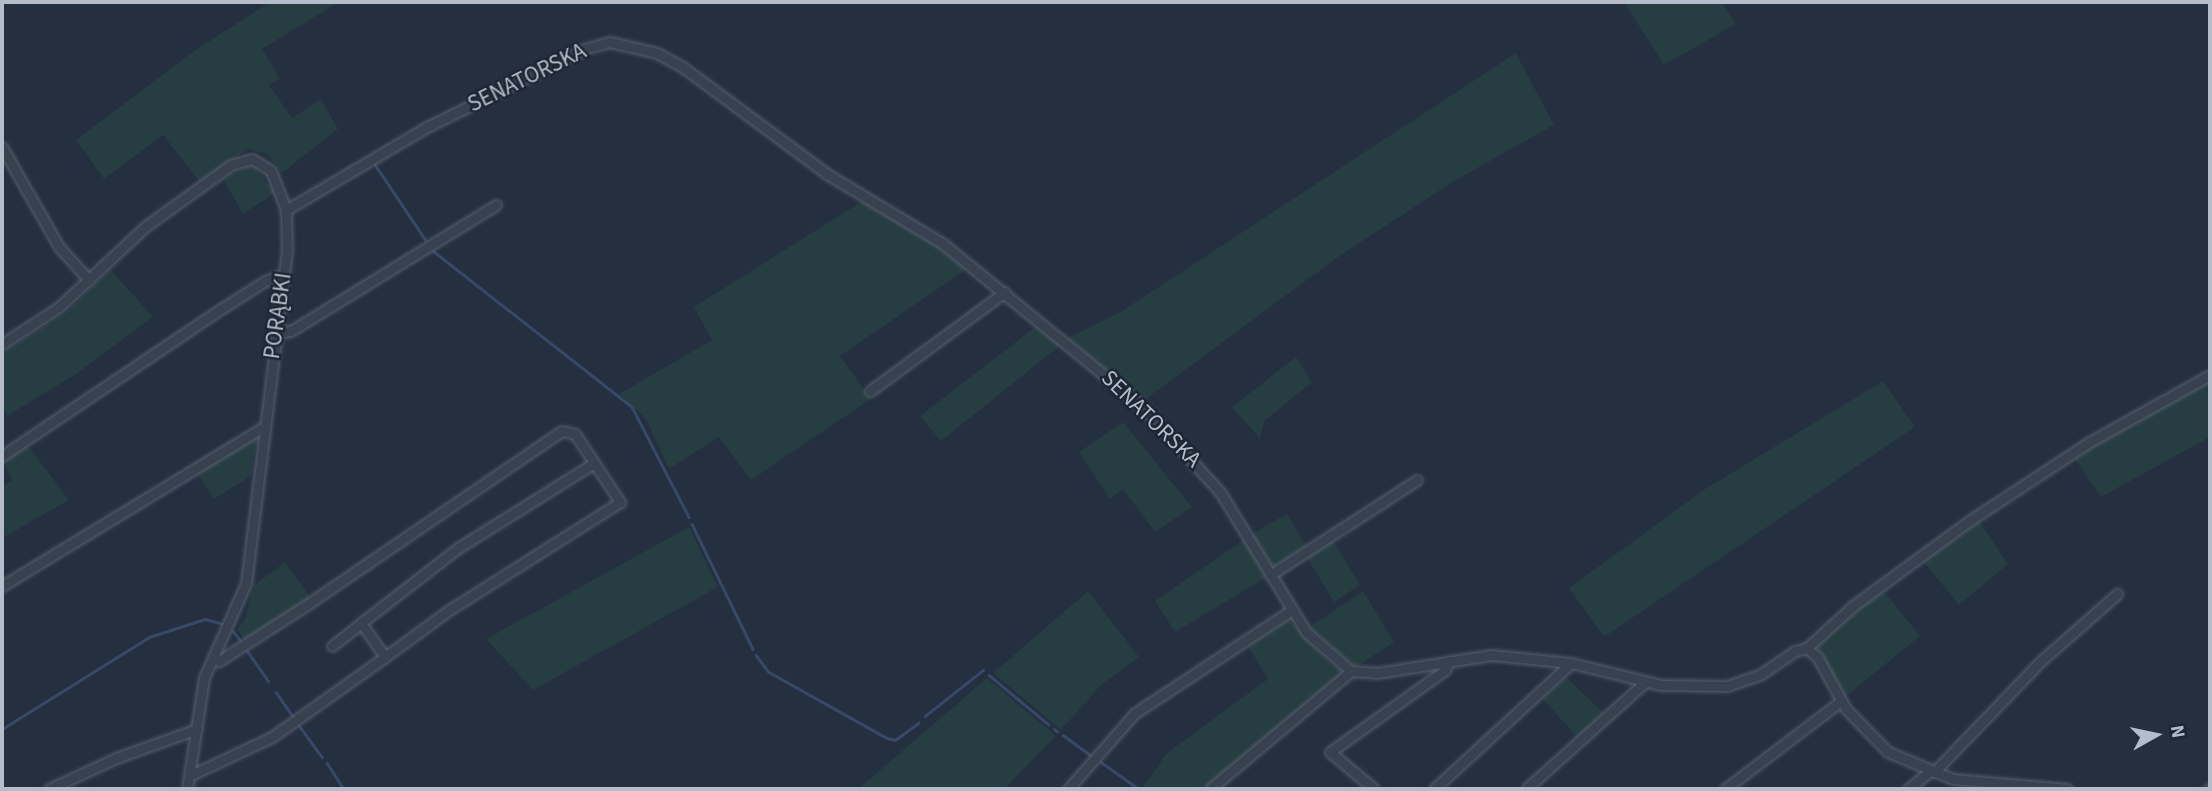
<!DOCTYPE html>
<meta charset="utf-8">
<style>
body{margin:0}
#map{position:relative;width:2212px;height:791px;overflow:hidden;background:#242f40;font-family:"Source Sans 3",sans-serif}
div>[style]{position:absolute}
.green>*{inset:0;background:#263d41}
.stream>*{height:2.5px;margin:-1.25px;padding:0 1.25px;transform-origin:1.25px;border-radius:1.25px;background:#374968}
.roads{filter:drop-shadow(0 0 2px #565f6d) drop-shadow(0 0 2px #565f6d)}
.minor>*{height:9px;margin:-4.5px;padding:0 4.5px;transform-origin:4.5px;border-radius:4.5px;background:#384150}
span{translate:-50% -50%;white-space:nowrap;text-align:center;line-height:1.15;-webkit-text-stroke:5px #1d2635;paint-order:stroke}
.street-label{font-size:23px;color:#b5bcca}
.frame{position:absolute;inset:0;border:4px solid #b5bcca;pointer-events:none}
.north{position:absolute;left:2121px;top:700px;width:70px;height:70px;-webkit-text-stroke:5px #1d2635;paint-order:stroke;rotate:81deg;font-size:19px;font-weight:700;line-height:28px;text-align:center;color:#b5bcca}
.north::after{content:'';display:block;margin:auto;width:24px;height:32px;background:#b5bcca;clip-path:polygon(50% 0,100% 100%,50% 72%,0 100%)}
</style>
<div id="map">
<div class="green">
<div style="clip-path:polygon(270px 2px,339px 2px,262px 49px,280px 78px,269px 85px,292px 118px,321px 99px,338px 129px,282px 173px,268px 155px,249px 149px,199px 181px,163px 135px,104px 179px,76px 140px,194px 51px)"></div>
<div style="clip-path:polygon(1624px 2px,1722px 2px,1736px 24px,1664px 65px)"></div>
<div style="clip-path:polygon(1516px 53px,1554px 125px,1454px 181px,1338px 257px,1147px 398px,1137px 397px,1068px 338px,1122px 311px)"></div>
<div style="clip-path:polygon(253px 165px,275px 193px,243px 214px,223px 179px)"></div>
<div style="clip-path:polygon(864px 200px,935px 241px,968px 268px,840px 356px,871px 399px,751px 480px,719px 437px,669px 469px,646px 419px,619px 394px,712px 340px,694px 307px)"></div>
<div style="clip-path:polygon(110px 269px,153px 317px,76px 374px,7px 416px,2px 409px,2px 353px,68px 311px)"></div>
<div style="clip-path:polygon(1039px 324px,1063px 343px,941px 441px,920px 416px)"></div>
<div style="clip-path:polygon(1296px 357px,1312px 382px,1264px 421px,1260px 439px,1232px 407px)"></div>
<div style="clip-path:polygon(1883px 381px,1915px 427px,1604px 637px,1569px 588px,1705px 489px)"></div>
<div style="clip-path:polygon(2208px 381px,2210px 437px,2101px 497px,2073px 457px)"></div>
<div style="clip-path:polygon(1123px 422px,1192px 507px,1155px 532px,1123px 489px,1110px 499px,1079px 452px)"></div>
<div style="clip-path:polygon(257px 434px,251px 476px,214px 499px,196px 471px)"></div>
<div style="clip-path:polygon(26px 443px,69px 500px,4px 537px,2px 487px,12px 480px,2px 460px)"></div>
<div style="clip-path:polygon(1287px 514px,1306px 546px,1275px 567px,1268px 565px,1251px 534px)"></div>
<div style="clip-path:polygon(1978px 519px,2008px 564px,1959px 605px,1921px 559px)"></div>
<div style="clip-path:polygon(689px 527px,718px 587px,533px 690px,486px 639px)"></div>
<div style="clip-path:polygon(1333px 540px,1360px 585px,1334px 602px,1306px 556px)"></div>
<div style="clip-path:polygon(1242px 541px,1248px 543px,1267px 577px,1175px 632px,1155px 601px)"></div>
<div style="clip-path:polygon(285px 562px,311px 598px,246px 641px,237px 630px,245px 619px,253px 586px)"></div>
<div style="clip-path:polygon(1881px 588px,1920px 636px,1845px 697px,1815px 644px)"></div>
<div style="clip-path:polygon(1088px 591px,1139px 657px,1102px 684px,1061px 730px,993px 673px)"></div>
<div style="clip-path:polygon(1363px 591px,1394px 642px,1356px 667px,1309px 627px)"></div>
<div style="clip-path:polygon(1284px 620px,1289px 620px,1331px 664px,1346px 672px,1206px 789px,1143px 787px,1167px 753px,1268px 679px,1246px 643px)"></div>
<div style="clip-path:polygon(1566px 677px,1607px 716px,1578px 738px,1542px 698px)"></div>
<div style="clip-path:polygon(987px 678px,1056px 736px,1004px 789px,858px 789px)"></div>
</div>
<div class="stream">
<div style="left:374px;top:163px;width:92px;rotate:56.1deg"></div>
<div style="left:432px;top:250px;width:254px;rotate:38.1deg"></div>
<div style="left:632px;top:407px;width:124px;rotate:62.6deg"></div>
<div style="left:692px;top:524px;width:139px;rotate:64deg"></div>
<div style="left:233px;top:631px;width:11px;rotate:52deg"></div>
<div style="left:246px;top:649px;width:39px;rotate:55deg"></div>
<div style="left:756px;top:655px;width:21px;rotate:53deg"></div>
<div style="left:769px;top:672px;width:135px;rotate:29.2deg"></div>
<div style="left:887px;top:738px;width:8px;rotate:14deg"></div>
<div style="left:895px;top:740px;width:29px;rotate:-36deg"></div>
<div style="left:989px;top:675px;width:77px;rotate:39.7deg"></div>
<div style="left:276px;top:692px;width:32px;rotate:55deg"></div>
<div style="left:925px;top:716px;width:74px;rotate:-38.4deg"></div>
<div style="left:298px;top:724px;width:41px;rotate:54deg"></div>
<div style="left:2px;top:729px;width:173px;rotate:-32deg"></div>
<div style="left:149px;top:637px;width:59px;rotate:-17.8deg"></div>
<div style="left:205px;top:619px;width:20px;rotate:15deg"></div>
<div style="left:1054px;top:729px;width:4px;rotate:34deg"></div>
<div style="left:1063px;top:735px;width:34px;rotate:36deg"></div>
<div style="left:1101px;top:762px;width:47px;rotate:35.4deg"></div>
<div style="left:327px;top:763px;width:31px;rotate:57deg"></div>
</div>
<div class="roads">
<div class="minor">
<div style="left:2px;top:147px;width:115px;rotate:60.3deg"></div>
<div style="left:59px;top:247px;width:45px;rotate:47.7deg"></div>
<div style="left:286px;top:210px;width:164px;rotate:-30.5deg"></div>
<div style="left:427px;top:127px;width:175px;rotate:-26.4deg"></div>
<div style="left:584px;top:49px;width:27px;rotate:-15deg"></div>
<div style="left:610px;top:42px;width:48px;rotate:13.2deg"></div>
<div style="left:657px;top:53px;width:31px;rotate:29deg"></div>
<div style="left:684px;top:68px;width:178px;rotate:36.5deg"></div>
<div style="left:827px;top:174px;width:134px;rotate:31deg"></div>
<div style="left:942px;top:243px;width:258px;rotate:39.2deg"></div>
<div style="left:1142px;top:406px;width:116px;rotate:47.8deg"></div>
<div style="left:1220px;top:492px;width:164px;rotate:58.4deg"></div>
<div style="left:1306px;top:632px;width:60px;rotate:40.9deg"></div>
<div style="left:1351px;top:671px;width:26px;rotate:4deg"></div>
<div style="left:1377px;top:673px;width:116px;rotate:-8.9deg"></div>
<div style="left:1492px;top:655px;width:79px;rotate:5.8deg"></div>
<div style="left:1571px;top:663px;width:93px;rotate:13.7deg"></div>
<div style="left:1661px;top:685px;width:66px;rotate:0.9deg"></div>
<div style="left:1727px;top:686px;width:36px;rotate:-19deg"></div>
<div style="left:1761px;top:674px;width:41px;rotate:-34.1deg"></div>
<div style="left:1795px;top:651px;width:12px;rotate:-14deg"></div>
<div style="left:1807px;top:648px;width:15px;rotate:42deg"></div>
<div style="left:1818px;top:658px;width:58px;rotate:61.2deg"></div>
<div style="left:1846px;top:709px;width:60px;rotate:45.7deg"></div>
<div style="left:1888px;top:752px;width:70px;rotate:22.6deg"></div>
<div style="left:1953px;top:779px;width:115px;rotate:5deg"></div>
<div style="left:275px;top:334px;width:16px;rotate:-11deg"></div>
<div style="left:291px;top:331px;width:241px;rotate:-31.6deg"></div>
<div style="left:2px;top:344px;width:68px;rotate:-33deg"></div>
<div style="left:59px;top:307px;width:119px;rotate:-43deg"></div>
<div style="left:146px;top:226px;width:105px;rotate:-35.7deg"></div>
<div style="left:231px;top:165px;width:22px;rotate:-16deg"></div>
<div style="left:252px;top:159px;width:22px;rotate:32deg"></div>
<div style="left:271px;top:171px;width:42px;rotate:69deg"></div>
<div style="left:286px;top:210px;width:40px;rotate:88.6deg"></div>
<div style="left:287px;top:250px;width:336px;rotate:97deg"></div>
<div style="left:246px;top:583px;width:104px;rotate:113.9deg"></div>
<div style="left:204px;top:678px;width:112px;rotate:98.7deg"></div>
<div style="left:870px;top:391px;width:167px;rotate:-36.3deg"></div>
<div style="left:2px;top:456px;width:264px;rotate:-33.9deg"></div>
<div style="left:221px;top:309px;width:52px;rotate:-32.5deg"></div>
<div style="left:265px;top:281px;width:20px;rotate:-20deg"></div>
<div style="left:1270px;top:575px;width:175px;rotate:-32.9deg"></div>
<div style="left:2px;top:586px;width:304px;rotate:-31.3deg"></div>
<div style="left:332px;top:646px;width:37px;rotate:-38deg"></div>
<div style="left:1807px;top:648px;width:62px;rotate:-42.4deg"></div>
<div style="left:1853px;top:606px;width:144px;rotate:-36.2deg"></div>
<div style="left:1969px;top:521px;width:140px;rotate:-33.3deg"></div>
<div style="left:2086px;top:444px;width:142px;rotate:-29.1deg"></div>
<div style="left:213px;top:658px;width:7px;rotate:27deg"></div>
<div style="left:219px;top:661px;width:106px;rotate:-32.6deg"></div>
<div style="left:308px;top:604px;width:307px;rotate:-34.3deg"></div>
<div style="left:562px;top:431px;width:13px;rotate:13deg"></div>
<div style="left:575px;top:434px;width:82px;rotate:56.5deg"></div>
<div style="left:620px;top:502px;width:202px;rotate:147.7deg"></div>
<div style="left:449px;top:610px;width:79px;rotate:143.7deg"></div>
<div style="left:1934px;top:772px;width:153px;rotate:-46.1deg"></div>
<div style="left:2040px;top:662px;width:103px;rotate:-41.4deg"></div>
<div style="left:189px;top:776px;width:92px;rotate:-25.2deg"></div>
<div style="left:272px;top:737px;width:138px;rotate:-35.3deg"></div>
<div style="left:385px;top:657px;width:42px;rotate:-125.2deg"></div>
<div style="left:361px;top:623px;width:123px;rotate:-37.7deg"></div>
<div style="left:458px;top:548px;width:160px;rotate:-32deg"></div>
<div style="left:49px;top:789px;width:74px;rotate:-24.8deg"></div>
<div style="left:116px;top:758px;width:86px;rotate:-19.7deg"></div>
<div style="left:1068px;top:789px;width:101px;rotate:-48.6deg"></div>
<div style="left:1135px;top:713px;width:186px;rotate:-33.3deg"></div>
<div style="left:1210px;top:789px;width:184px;rotate:-39.9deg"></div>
<div style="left:1374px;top:789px;width:57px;rotate:-139.9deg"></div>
<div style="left:1330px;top:752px;width:141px;rotate:-35.5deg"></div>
<div style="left:1445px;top:670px;width:10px;rotate:-66deg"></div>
<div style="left:1434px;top:789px;width:186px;rotate:-42.6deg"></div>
<div style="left:1526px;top:789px;width:159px;rotate:-41.9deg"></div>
<div style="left:1725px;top:789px;width:146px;rotate:-37.2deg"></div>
<div style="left:1908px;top:789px;width:28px;rotate:-39deg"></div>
<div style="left:2209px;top:789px;width:1px;rotate:-45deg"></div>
</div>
</div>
<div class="street-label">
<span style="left:527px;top:78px;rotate:-26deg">SENATORSKA</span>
<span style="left:278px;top:316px;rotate:-82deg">PORĄBKI</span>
<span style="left:1151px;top:419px;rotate:44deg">SENATORSKA</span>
</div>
<div class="frame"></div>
<div class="north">N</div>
</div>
